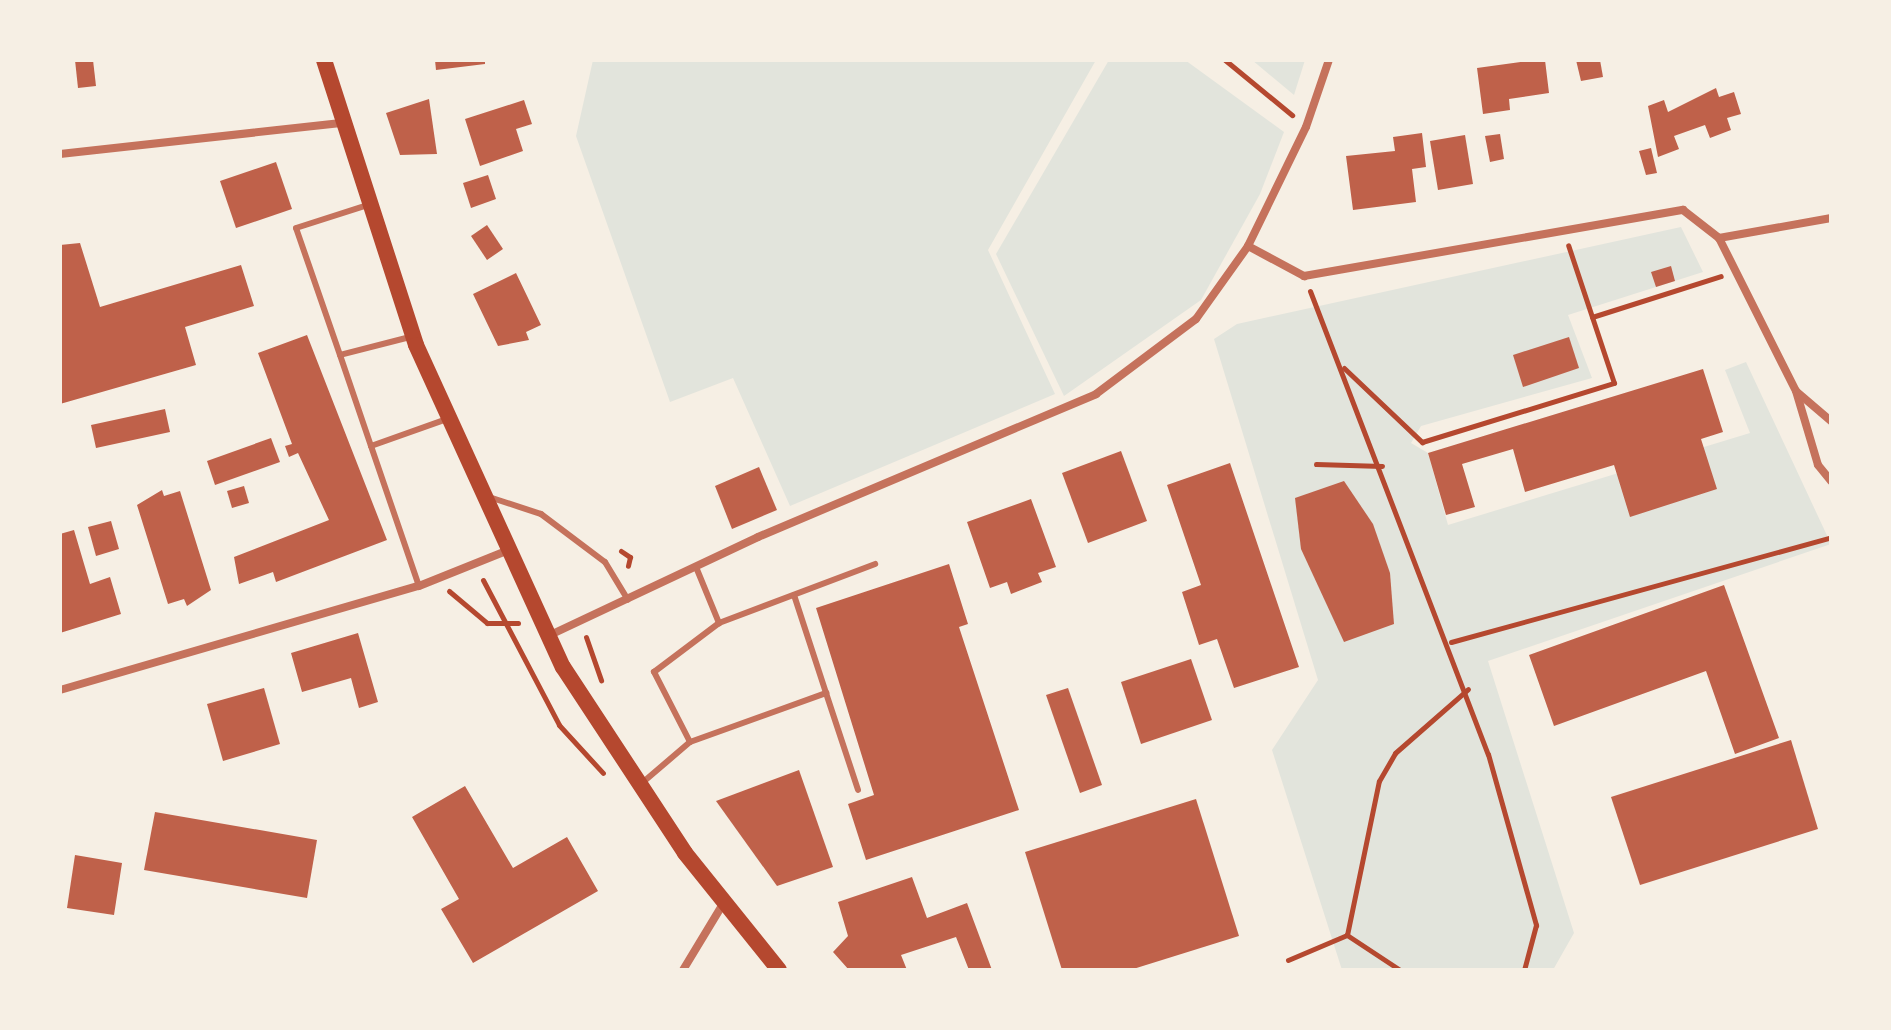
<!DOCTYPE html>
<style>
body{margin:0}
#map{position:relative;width:1891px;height:1030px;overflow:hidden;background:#f6efe4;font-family:Montserrat,sans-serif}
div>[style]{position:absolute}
.green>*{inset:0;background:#e2e4dc}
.building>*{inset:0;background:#bf614a}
.path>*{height:5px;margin:-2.5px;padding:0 2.5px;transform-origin:2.5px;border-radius:2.5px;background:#b5482f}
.service>*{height:6px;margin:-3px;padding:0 3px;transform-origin:3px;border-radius:3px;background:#c5725c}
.minor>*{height:8px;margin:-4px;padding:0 4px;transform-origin:4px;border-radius:4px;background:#c5725c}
.secondary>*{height:16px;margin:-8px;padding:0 8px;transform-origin:8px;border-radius:8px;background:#b5482f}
span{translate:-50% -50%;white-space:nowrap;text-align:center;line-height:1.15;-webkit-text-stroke:7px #f6efe4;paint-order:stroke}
.frame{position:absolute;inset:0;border:62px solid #f6efe4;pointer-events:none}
</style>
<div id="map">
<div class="green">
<div style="clip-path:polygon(593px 60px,1096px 60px,988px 250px,1055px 394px,790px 506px,733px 378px,670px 402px,576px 136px)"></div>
<div style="clip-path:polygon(1109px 60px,1185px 60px,1284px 132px,1260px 194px,1201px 300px,1064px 396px,996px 254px)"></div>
<div style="clip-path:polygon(1252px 60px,1305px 60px,1294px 95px)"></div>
<div style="clip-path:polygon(1681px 227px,1703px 272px,1568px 315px,1592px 378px,1421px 426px,1411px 443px,1428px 453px,1448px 525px,1750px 433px,1725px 370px,1746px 362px,1831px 544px,1488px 661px,1574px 933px,1553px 970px,1342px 970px,1272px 750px,1318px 680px,1214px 339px,1237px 324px)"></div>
</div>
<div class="building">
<div style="clip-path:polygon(75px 60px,93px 60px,96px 86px,78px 88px)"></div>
<div style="clip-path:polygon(435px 60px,485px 60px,485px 64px,436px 70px)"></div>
<div style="clip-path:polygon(1535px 60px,1545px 60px,1549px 93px,1509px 99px,1510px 110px,1483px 114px,1477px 68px)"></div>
<div style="clip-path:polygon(1576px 60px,1600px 60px,1603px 77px,1581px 81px)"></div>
<div style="clip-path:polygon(1716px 88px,1719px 97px,1734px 92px,1741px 114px,1727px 118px,1731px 130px,1710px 138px,1705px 125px,1674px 136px,1679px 149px,1658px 157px,1648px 106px,1664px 100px,1668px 112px)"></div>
<div style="clip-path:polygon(429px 99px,437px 154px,400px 155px,386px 113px)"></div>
<div style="clip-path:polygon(524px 100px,532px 124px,516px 129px,523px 151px,480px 166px,465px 119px)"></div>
<div style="clip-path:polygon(1422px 133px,1426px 167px,1412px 169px,1416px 202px,1353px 210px,1346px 156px,1395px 151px,1393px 137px)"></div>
<div style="clip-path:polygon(1500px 134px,1504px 159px,1490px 162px,1485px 136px)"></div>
<div style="clip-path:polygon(1465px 135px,1473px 184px,1438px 190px,1430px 141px)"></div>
<div style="clip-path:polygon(1651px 148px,1657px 173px,1646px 175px,1639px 151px)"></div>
<div style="clip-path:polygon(276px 162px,292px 209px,236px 228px,220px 181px)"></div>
<div style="clip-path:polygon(488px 175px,496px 199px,471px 208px,463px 183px)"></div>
<div style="clip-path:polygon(487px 225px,503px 249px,487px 260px,471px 236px)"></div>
<div style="clip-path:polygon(80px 243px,100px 307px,241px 265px,254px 306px,185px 327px,196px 365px,60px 404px,60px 245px)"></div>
<div style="clip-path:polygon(1671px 266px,1675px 281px,1656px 287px,1651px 272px)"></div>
<div style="clip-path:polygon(516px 273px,541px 325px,526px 332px,529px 340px,498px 346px,473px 294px)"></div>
<div style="clip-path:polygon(307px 335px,387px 540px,276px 582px,273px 572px,239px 584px,234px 557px,329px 520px,298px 453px,289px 457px,285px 446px,292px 444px,258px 353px)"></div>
<div style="clip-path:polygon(1569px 337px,1579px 368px,1523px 387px,1513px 355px)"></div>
<div style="clip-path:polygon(1703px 369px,1723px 432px,1701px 439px,1717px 489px,1630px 517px,1614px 465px,1525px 492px,1513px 449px,1462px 464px,1475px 507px,1446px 515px,1428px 453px)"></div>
<div style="clip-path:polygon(165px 409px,170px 432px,96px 448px,91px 425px)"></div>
<div style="clip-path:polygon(271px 438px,280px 462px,215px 485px,207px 461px)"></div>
<div style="clip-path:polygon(1121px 451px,1147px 521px,1088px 543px,1062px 473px)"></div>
<div style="clip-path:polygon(1230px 463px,1299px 667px,1234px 688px,1217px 639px,1199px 645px,1182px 592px,1201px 585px,1167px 485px)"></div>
<div style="clip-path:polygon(759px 467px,777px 510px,732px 529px,715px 486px)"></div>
<div style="clip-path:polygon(1344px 481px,1373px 524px,1390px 573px,1394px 624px,1344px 642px,1301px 549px,1295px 498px)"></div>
<div style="clip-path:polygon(244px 486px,249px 503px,232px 508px,227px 491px)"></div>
<div style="clip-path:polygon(162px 490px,164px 496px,180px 491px,211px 590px,187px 606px,184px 599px,168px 604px,137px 505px)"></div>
<div style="clip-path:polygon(1031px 499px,1056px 567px,1038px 573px,1042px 582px,1011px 594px,1007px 582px,990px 588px,967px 522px)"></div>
<div style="clip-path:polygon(111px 521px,119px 549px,96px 556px,88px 527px)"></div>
<div style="clip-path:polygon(74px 530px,90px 584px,110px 577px,121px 614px,60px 633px,60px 534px)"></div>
<div style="clip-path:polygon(949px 564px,968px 624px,959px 627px,1019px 810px,866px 860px,848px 804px,874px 795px,816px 608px)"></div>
<div style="clip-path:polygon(1724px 585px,1779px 738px,1735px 754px,1706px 671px,1554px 726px,1529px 655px)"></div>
<div style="clip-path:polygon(358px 633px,378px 702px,359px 708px,351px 678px,302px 692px,291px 653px)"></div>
<div style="clip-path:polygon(1191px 659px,1212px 720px,1141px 744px,1121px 682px)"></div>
<div style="clip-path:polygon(264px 688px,280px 744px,223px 761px,207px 704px)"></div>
<div style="clip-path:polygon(1068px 688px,1102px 785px,1080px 793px,1046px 695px)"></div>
<div style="clip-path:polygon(1791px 740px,1818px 829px,1640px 885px,1611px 797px)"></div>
<div style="clip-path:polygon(799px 770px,833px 867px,777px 886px,716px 801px)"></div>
<div style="clip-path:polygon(465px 786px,513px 868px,567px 837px,598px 891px,473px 963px,441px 909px,459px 899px,412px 817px)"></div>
<div style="clip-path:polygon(1196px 799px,1239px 936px,1130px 970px,1062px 970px,1025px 852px)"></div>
<div style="clip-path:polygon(155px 812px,317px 840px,307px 898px,144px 870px)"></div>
<div style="clip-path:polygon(75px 855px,122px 863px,114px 915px,67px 908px)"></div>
<div style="clip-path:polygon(912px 877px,927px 918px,967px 903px,992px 970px,969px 970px,956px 937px,901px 955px,907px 970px,849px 970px,833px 952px,848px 936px,838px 902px)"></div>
</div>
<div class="path">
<div style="left:1225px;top:60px;width:87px;rotate:39.4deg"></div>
<div style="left:1310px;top:291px;width:496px;rotate:69deg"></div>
<div style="left:1488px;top:754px;width:178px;rotate:74.3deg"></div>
<div style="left:1536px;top:925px;width:47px;rotate:104.9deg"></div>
<div style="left:1592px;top:317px;width:135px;rotate:-17.6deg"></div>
<div style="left:1344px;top:368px;width:108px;rotate:43.5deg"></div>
<div style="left:1422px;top:442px;width:201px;rotate:-17.1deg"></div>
<div style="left:1614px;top:383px;width:145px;rotate:-108.4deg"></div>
<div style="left:1316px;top:464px;width:66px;rotate:1.7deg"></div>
<div style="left:621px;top:551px;width:11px;rotate:34deg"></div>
<div style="left:630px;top:557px;width:9px;rotate:103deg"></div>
<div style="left:483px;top:580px;width:164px;rotate:62.3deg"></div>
<div style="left:559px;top:725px;width:65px;rotate:47.5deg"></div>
<div style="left:449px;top:591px;width:50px;rotate:40.1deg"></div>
<div style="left:487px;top:623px;width:31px"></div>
<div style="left:586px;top:637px;width:46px;rotate:70.8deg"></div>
<div style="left:1451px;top:642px;width:394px;rotate:-15.4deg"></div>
<div style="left:1288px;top:960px;width:64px;rotate:-23deg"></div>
<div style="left:1400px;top:970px;width:64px;rotate:-146.6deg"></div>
<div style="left:1347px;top:935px;width:157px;rotate:-78.3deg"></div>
<div style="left:1379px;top:781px;width:32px;rotate:-60deg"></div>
<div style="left:1395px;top:753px;width:97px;rotate:-41.2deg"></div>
</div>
<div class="service">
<div style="left:410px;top:337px;width:72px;rotate:165.6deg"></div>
<div style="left:340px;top:355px;width:96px;rotate:71.2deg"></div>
<div style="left:371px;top:446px;width:81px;rotate:-19.6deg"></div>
<div style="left:340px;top:355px;width:134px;rotate:-109.1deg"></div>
<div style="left:296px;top:228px;width:79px;rotate:-17.7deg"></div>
<div style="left:371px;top:446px;width:148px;rotate:71.1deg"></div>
<div style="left:489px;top:497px;width:55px;rotate:18.1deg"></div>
<div style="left:541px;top:514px;width:80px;rotate:36.9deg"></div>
<div style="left:605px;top:562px;width:44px;rotate:58.8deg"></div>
<div style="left:696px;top:567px;width:61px;rotate:67.7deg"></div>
<div style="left:719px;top:623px;width:167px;rotate:-20.7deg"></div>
<div style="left:794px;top:595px;width:103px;rotate:71.9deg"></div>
<div style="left:690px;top:742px;width:79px;rotate:-117.2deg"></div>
<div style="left:654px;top:672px;width:81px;rotate:-37deg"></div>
<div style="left:642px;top:783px;width:63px;rotate:-40.5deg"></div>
<div style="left:690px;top:742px;width:145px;rotate:-19.8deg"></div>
<div style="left:826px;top:693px;width:102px;rotate:71.7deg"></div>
</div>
<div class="minor">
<div style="left:60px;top:154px;width:285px;rotate:-6.3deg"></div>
<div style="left:1719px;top:238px;width:114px;rotate:-10.1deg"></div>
<div style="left:1248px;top:246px;width:64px;rotate:28.2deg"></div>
<div style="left:1304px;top:276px;width:385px;rotate:-9.9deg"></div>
<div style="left:1683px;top:210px;width:46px;rotate:37.9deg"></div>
<div style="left:1719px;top:238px;width:171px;rotate:63.3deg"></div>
<div style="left:1796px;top:391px;width:77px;rotate:73.4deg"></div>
<div style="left:1818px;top:465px;width:21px;rotate:51deg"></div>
<div style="left:1797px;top:392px;width:45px;rotate:40.5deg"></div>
<div style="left:548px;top:636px;width:232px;rotate:-25.2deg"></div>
<div style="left:758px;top:537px;width:367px;rotate:-22.9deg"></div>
<div style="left:1096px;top:394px;width:125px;rotate:-36.9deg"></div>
<div style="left:1196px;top:319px;width:90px;rotate:-54.5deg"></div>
<div style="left:1248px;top:246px;width:132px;rotate:-64deg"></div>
<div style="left:1306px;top:127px;width:71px;rotate:-71.1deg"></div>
<div style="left:60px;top:690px;width:374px;rotate:-16.2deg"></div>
<div style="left:419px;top:586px;width:94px;rotate:-21.9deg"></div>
<div style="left:683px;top:970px;width:77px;rotate:-58.8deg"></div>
</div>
<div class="secondary">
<div style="left:324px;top:60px;width:299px;rotate:72.1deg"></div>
<div style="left:416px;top:345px;width:354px;rotate:65.5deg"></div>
<div style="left:563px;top:667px;width:222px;rotate:56.7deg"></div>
<div style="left:685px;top:853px;width:150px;rotate:51.2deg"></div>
</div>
<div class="frame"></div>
</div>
